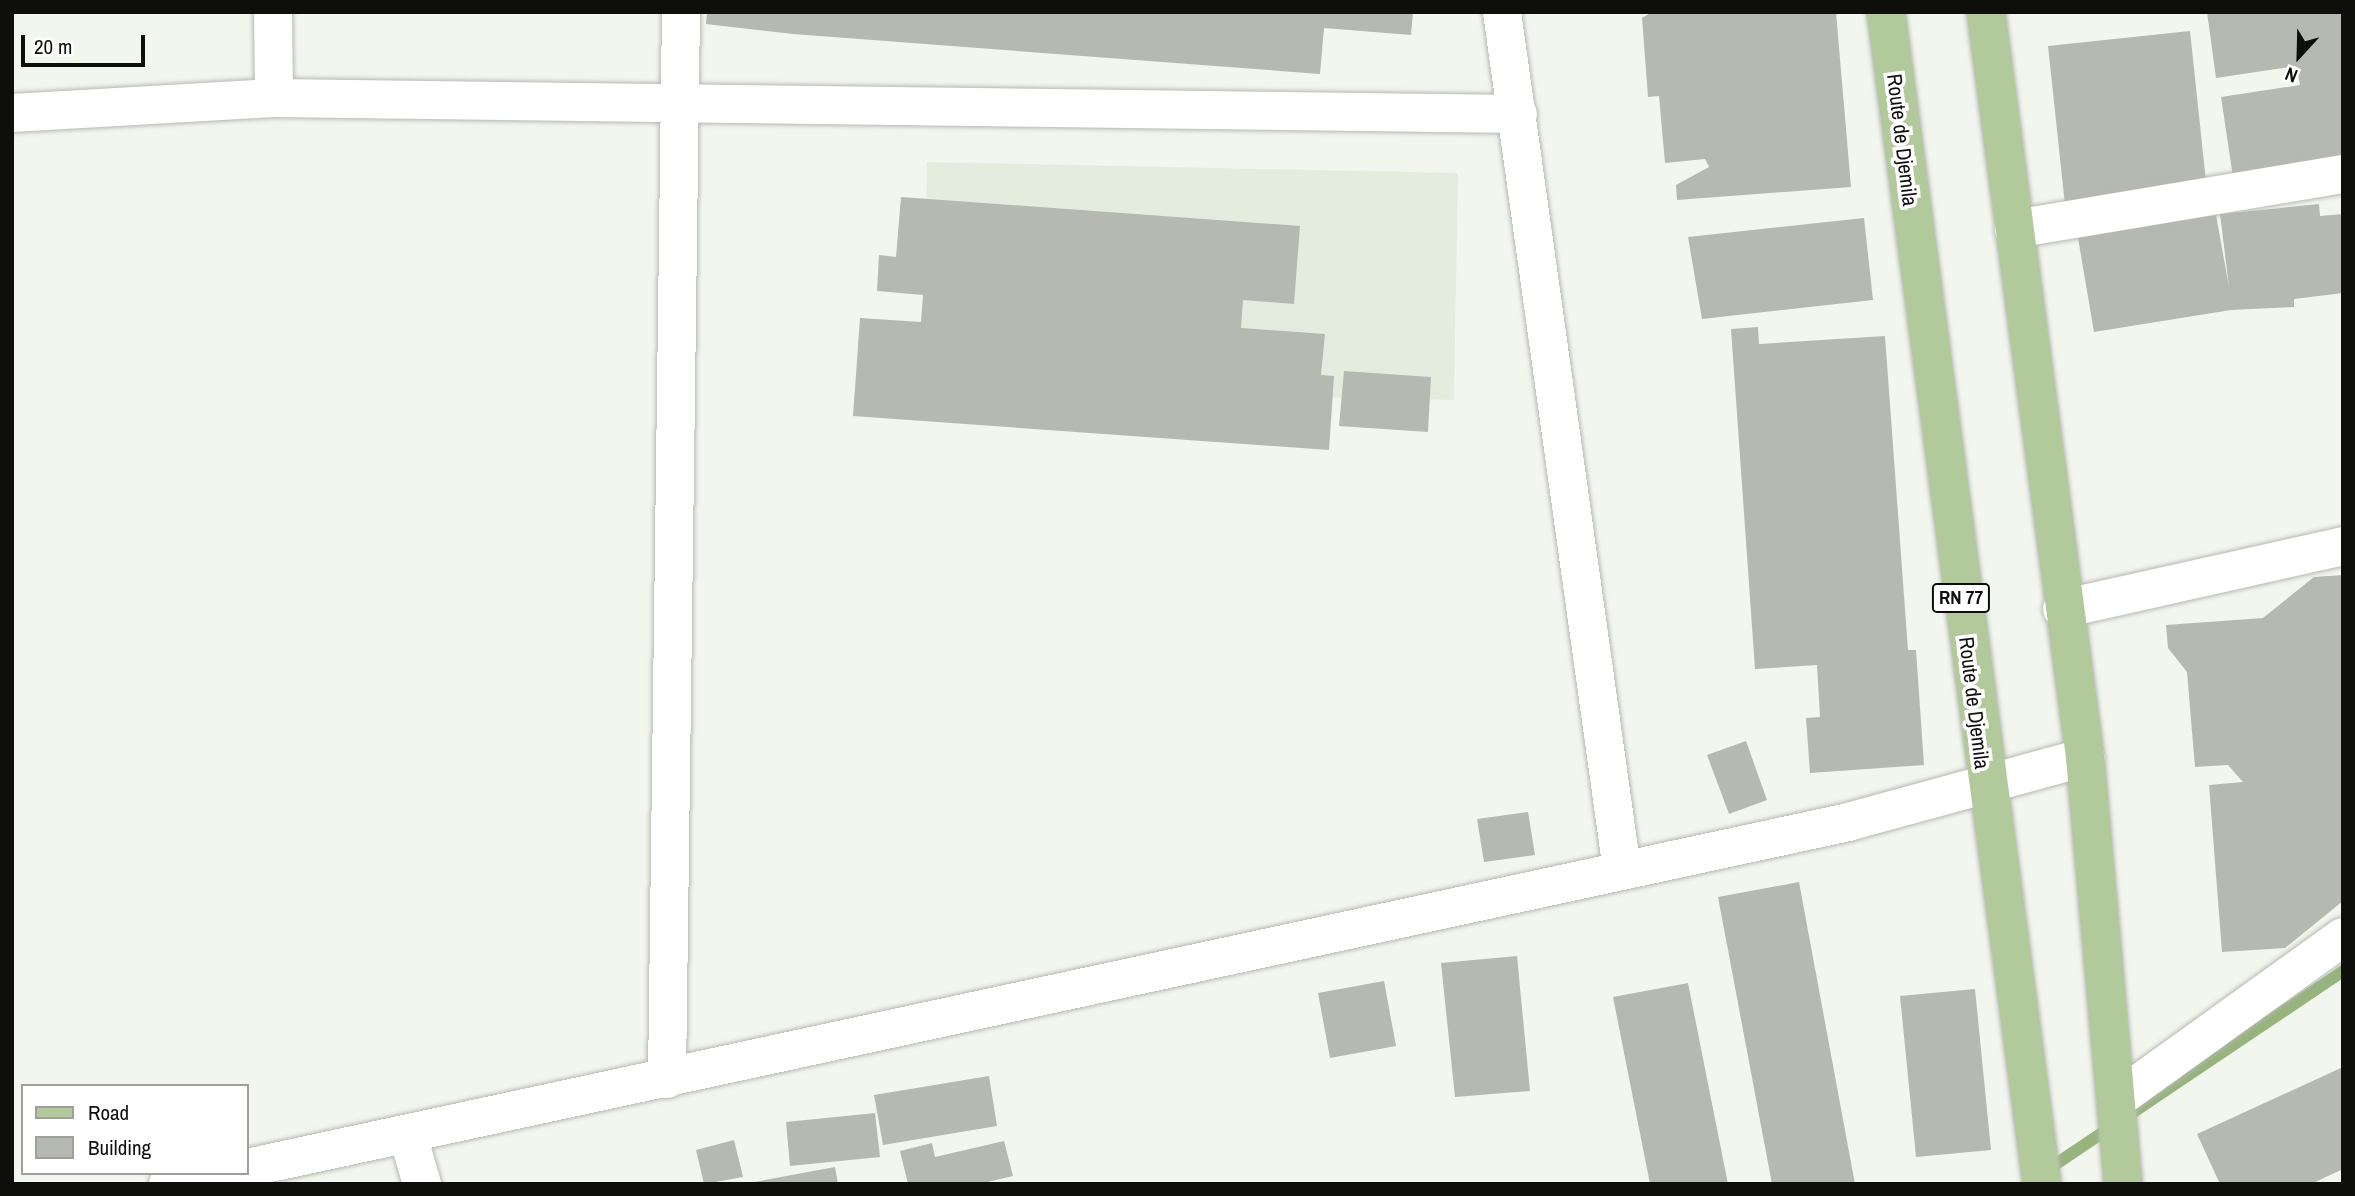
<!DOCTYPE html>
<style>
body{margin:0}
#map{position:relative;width:2355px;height:1196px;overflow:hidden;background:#f2f6ef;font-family:"Archivo Narrow",sans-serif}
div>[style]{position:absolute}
.built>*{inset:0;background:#e4ecde}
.stream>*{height:12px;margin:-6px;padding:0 6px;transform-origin:6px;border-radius:6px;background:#97b47d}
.building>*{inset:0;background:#b5b9b2}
.roads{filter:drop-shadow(0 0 2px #b5b9b2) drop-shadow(0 0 2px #b5b9b2)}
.minor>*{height:38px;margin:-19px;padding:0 19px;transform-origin:19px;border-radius:19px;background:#fff}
.major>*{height:38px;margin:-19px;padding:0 19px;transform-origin:19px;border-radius:19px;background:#b2c99b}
span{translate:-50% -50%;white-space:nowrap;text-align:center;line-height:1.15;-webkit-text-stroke:7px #fff;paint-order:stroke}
.shield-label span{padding:2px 5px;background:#fff;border:2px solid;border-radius:5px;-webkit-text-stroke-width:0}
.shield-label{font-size:19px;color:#0e0f0d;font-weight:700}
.street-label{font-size:21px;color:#0e0f0d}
.frame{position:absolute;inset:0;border:14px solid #0e0f0d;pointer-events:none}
.legend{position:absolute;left:21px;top:1084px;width:228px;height:91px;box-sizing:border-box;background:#fff;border:2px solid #9f9f9e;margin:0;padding:9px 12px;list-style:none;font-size:21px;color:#0e0f0d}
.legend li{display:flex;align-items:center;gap:14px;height:35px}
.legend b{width:35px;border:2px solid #9f9f9e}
.north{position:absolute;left:2264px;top:21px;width:70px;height:70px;-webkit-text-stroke:5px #fff;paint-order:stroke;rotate:202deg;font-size:19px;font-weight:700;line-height:28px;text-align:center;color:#0e0f0d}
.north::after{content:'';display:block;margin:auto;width:24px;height:32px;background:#0e0f0d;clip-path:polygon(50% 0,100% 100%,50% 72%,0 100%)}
.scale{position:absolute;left:21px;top:35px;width:124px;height:32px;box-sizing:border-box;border:4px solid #0e0f0d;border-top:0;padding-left:9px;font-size:21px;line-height:24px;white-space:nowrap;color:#0e0f0d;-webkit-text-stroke:5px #fff;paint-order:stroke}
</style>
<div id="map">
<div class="built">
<div style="clip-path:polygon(927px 162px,1458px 173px,1454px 400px,923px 389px)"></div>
</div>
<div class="stream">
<div style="left:2047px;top:1170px;width:357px;rotate:-33.9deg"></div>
</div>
<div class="building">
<div style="clip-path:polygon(707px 12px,1413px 12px,1411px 35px,1324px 28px,1320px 74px,793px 34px,706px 24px)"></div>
<div style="clip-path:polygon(1652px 12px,1836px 12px,1851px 187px,1677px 200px,1676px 185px,1709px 167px,1705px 159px,1665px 163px,1659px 96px,1648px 97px,1642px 18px)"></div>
<div style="clip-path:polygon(2207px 12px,2343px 12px,2343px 161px,2233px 177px,2221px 97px,2300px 85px,2296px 66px,2216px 78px)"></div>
<div style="clip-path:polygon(2190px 31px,2207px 191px,2065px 205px,2048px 46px)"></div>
<div style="clip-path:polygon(901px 197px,1300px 226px,1294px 304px,1243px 300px,1241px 328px,1325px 334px,1321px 375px,1334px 376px,1329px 450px,853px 416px,860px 318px,921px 322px,923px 295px,877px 291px,879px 255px,896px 257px)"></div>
<div style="clip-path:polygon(2319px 204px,2320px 216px,2343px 214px,2343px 293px,2294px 299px,2294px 307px,2231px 310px,2094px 332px,2078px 238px,2216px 215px,2229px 287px,2220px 214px)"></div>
<div style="clip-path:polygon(1864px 218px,1873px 300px,1702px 319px,1688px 237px)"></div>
<div style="clip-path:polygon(1758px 327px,1759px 344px,1885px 336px,1908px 650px,1916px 650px,1924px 765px,1810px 773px,1806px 718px,1820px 717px,1817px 665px,1755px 669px,1731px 329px)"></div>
<div style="clip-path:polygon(1344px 371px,1431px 377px,1428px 432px,1339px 426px)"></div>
<div style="clip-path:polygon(2343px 575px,2343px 901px,2285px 948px,2222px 952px,2209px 785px,2243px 782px,2228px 765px,2195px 767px,2187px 672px,2168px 648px,2166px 625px,2263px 618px,2314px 577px)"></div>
<div style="clip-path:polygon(1746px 741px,1767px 800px,1729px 814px,1707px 755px)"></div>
<div style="clip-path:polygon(1528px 812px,1535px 855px,1484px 862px,1477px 819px)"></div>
<div style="clip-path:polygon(1799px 882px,1855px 1184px,1772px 1184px,1718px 897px)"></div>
<div style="clip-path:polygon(1517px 956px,1530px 1091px,1455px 1097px,1441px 963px)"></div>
<div style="clip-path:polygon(1384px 981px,1396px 1046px,1330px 1058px,1318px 993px)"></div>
<div style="clip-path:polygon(1688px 983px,1728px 1184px,1650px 1184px,1613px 997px)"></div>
<div style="clip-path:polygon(1975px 989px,1991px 1150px,1916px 1157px,1900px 996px)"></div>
<div style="clip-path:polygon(2343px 1067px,2343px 1169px,2311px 1184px,2220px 1184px,2197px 1134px)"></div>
<div style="clip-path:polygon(989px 1076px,997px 1126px,883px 1145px,874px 1095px)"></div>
<div style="clip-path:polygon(875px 1113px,880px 1157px,790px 1166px,786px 1122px)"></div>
<div style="clip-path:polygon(734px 1140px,743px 1177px,704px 1184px,696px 1150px)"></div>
<div style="clip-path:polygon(1004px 1141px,1013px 1176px,979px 1184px,908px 1184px,900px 1151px,932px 1143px,935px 1157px)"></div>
<div style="clip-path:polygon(835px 1167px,838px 1184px,754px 1184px,754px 1182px)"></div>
</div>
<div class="roads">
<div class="minor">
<div style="left:273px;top:12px;width:86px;rotate:89.3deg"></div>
<div style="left:1502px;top:12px;width:866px;rotate:82.04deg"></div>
<div style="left:12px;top:113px;width:262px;rotate:-3.3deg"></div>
<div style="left:274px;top:98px;width:1244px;rotate:0.74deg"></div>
<div style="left:2014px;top:229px;width:334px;rotate:-9.5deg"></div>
<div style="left:2062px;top:609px;width:288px;rotate:-12.6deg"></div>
<div style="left:667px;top:1079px;width:1067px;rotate:-89.25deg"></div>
<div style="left:2116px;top:1100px;width:279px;rotate:-35.7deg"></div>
<div style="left:408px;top:1136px;width:50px;rotate:73.7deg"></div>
<div style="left:247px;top:1168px;width:1638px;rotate:-12.19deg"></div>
<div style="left:1848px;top:822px;width:246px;rotate:-15.3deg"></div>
<div style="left:168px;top:1184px;width:56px;rotate:-11.3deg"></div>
</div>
<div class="major">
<div style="left:1886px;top:12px;width:1182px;rotate:82.42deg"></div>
<div style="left:1986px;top:12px;width:752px;rotate:82.43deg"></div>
<div style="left:2085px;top:757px;width:429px;rotate:84.9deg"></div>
</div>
</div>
<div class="shield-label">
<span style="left:1961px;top:598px">RN 77</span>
</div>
<div class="street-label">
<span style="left:1902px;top:140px;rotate:83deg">Route de Djemila</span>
<span style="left:1974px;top:703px;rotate:83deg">Route de Djemila</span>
</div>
<div class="frame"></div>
<ul class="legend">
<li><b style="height:9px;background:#b2c99b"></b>Road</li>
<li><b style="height:19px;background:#b5b9b2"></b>Building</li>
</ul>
<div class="north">N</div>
<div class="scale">20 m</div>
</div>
